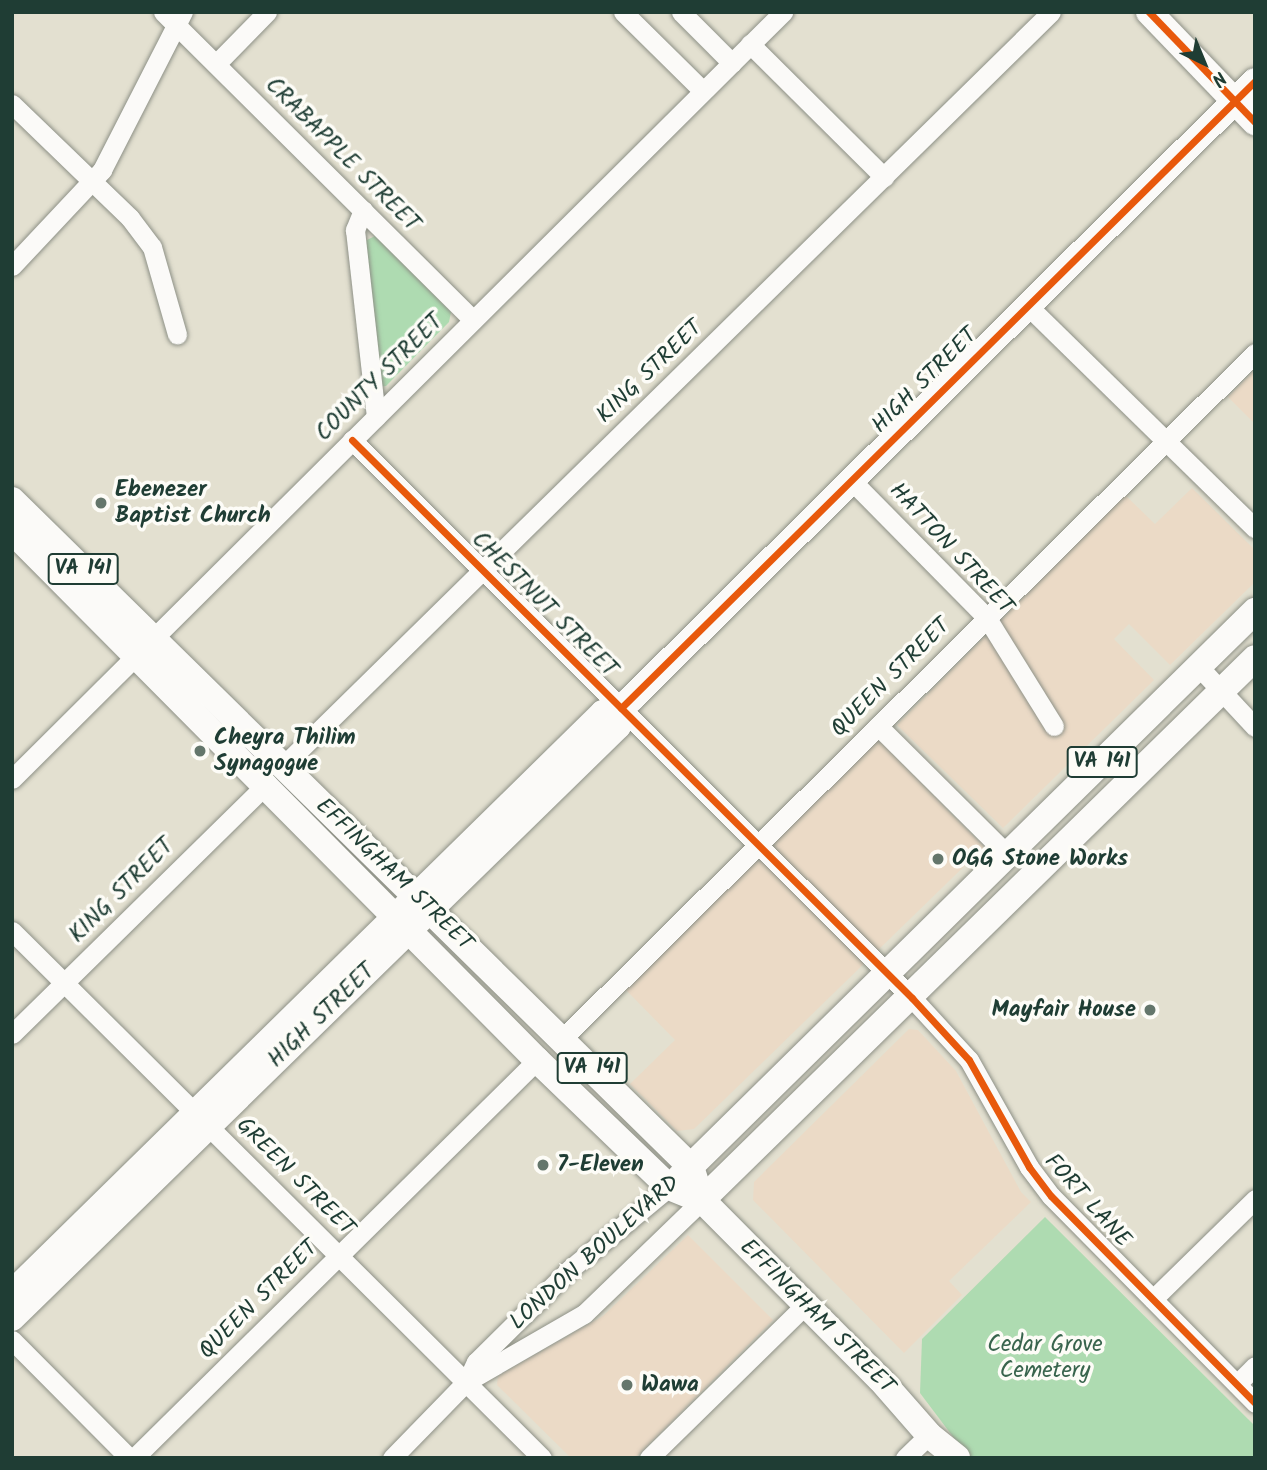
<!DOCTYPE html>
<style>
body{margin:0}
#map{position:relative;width:1267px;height:1470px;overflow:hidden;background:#e3e0d0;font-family:Kalam,sans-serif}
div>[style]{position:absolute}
.built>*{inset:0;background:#ebdac6}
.green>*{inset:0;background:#aedbb1}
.roads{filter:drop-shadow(0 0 2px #8d9086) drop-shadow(0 0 2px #8d9086)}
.minor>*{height:19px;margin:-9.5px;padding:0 9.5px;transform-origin:9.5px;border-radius:9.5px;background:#fbfaf8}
.major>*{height:26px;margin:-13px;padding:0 13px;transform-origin:13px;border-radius:13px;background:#fbfaf8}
.cycleway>*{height:7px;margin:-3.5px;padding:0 3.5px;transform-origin:3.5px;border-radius:3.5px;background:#e8590c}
.dots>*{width:19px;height:19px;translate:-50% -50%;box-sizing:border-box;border:4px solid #fdfcf7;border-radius:50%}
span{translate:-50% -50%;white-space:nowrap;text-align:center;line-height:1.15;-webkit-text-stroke:7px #fdfcf7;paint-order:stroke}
.shield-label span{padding:2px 5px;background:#fdfcf7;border:2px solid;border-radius:5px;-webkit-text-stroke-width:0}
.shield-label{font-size:21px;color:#1f3d34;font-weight:700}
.street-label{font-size:23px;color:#1f3d34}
.poi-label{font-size:23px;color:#1f3d34;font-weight:700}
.left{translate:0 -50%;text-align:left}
.right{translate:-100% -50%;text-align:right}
.park-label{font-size:23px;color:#38644d}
.frame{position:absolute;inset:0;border:14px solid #1f3d34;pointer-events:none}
.north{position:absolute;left:1169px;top:28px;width:70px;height:70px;-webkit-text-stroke:5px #fdfcf7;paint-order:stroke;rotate:137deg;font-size:19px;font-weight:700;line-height:28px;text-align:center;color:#1f3d34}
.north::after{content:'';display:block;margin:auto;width:24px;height:32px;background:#1f3d34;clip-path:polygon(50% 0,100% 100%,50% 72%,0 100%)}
</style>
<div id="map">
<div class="built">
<div style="clip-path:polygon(1255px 370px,1255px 424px,1228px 397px)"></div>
<div style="clip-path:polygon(1192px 488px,1255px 550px,1255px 582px,1170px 665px,1129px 624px,1114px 639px,1154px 680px,1003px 828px,897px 725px,1125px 495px,1155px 524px)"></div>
<div style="clip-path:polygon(877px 738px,984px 847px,694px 1129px,677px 1131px,630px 1084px,675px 1040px,626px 990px)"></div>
<div style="clip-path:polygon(909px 1029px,918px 1030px,956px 1071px,1021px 1192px,1031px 1202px,949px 1281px,962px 1295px,904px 1353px,753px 1200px,754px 1182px)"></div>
<div style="clip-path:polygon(688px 1235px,773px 1320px,635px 1458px,571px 1458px,497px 1385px,498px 1376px,603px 1316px)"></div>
</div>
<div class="green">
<div style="clip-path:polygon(375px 236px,451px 312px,449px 322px,386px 386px,379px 387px,363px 242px)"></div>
<div style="clip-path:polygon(1045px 1217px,1255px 1426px,1255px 1458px,969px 1458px,920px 1393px,922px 1339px)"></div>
</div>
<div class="roads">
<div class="minor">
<div style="left:163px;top:12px;width:437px;rotate:44.8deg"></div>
<div style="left:623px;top:12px;width:112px;rotate:44.6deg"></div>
<div style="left:681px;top:12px;width:72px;rotate:45deg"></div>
<div style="left:750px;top:44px;width:189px;rotate:44.8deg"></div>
<div style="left:216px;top:64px;width:73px;rotate:-45.6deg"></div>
<div style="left:12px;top:104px;width:164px;rotate:44deg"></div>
<div style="left:130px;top:218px;width:36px;rotate:53deg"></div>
<div style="left:152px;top:247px;width:91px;rotate:74deg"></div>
<div style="left:363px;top:210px;width:22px;rotate:112deg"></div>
<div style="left:355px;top:230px;width:188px;rotate:83.6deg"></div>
<div style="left:12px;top:266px;width:132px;rotate:-46.8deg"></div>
<div style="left:102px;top:170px;width:178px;rotate:-62.9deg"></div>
<div style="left:1028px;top:306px;width:318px;rotate:44.4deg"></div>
<div style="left:352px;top:440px;width:791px;rotate:44.9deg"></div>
<div style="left:912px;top:998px;width:84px;rotate:47.4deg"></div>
<div style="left:969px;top:1060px;width:123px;rotate:60.7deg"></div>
<div style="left:1029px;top:1167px;width:36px;rotate:53deg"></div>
<div style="left:1051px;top:1196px;width:291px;rotate:45.4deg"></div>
<div style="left:852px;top:481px;width:192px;rotate:45.4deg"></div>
<div style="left:987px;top:618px;width:127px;rotate:58.2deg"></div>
<div style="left:1199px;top:667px;width:82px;rotate:47deg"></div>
<div style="left:878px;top:726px;width:183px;rotate:44.8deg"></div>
<div style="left:283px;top:766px;width:1076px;rotate:-44.47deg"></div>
<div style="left:12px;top:779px;width:1088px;rotate:-44.85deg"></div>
<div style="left:12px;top:931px;width:747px;rotate:44.84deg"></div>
<div style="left:12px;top:1034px;width:358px;rotate:-44.5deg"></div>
<div style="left:562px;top:1039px;width:975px;rotate:-44.71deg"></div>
<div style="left:1153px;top:1299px;width:143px;rotate:-44.4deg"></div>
<div style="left:12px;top:1340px;width:166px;rotate:45.2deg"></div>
<div style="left:467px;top:1381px;width:21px;rotate:-65deg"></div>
<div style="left:476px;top:1362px;width:132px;rotate:-44.7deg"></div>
<div style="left:570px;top:1269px;width:129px;rotate:-39.6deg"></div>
<div style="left:1237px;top:1384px;width:25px;rotate:-45deg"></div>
<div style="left:134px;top:1458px;width:566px;rotate:-44.64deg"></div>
<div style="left:392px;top:1458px;width:106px;rotate:-45.8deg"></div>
<div style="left:466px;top:1382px;width:136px;rotate:-30deg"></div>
<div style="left:584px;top:1314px;width:164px;rotate:-44deg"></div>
<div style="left:649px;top:1458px;width:219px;rotate:-44.4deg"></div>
<div style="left:905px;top:1458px;width:33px;rotate:-44deg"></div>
</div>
<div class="major">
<div style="left:1149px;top:12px;width:153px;rotate:46.1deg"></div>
<div style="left:12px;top:500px;width:952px;rotate:44.49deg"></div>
<div style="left:691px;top:1167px;width:35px;rotate:72deg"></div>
<div style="left:12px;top:531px;width:745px;rotate:45.22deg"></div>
<div style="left:537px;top:1060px;width:183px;rotate:43.9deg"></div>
<div style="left:669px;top:1187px;width:35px;rotate:22deg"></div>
<div style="left:702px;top:1200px;width:252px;rotate:45.2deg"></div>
<div style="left:880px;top:1379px;width:74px;rotate:48.8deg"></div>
<div style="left:929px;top:1435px;width:36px;rotate:39deg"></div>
<div style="left:680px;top:1177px;width:807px;rotate:-44.55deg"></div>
<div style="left:702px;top:1200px;width:774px;rotate:-44.42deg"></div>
<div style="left:12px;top:1293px;width:828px;rotate:-44.46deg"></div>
<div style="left:603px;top:713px;width:19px;rotate:-16deg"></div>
<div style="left:621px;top:708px;width:13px;rotate:-42deg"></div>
<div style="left:631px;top:699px;width:878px;rotate:-44.72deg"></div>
<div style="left:12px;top:1318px;width:847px;rotate:-44.33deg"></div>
<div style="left:618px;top:726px;width:18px;rotate:-81deg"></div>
</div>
</div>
<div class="cycleway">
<div style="left:1149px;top:12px;width:153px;rotate:46.1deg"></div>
<div style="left:352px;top:440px;width:791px;rotate:44.9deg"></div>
<div style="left:912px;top:998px;width:84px;rotate:47.4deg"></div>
<div style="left:969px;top:1060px;width:123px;rotate:60.7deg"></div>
<div style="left:1029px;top:1167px;width:36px;rotate:53deg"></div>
<div style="left:1051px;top:1196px;width:291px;rotate:45.4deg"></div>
<div style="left:621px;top:708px;width:892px;rotate:-44.68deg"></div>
</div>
<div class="dots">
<div style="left:101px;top:503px;background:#64766b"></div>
<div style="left:200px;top:751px;background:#64766b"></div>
<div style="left:938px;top:859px;background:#64766b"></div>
<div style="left:1150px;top:1010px;background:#64766b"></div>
<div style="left:543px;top:1165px;background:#64766b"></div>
<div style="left:627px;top:1385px;background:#64766b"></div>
</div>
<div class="shield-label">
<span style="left:83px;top:569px">VA 141</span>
<span style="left:1102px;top:762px">VA 141</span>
<span style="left:592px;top:1068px">VA 141</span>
</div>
<div class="street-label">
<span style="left:342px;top:155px;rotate:45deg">CRABAPPLE STREET</span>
<span style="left:650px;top:372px;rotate:-44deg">KING STREET</span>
<span style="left:380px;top:378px;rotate:-45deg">COUNTY STREET</span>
<span style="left:925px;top:381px;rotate:-45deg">HIGH STREET</span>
<span style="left:951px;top:549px;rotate:47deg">HATTON STREET</span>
<span style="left:544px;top:605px;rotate:45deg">CHESTNUT STREET</span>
<span style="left:891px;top:678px;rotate:-45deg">QUEEN STREET</span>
<span style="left:394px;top:875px;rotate:44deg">EFFINGHAM STREET</span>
<span style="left:122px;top:891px;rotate:-45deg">KING STREET</span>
<span style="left:322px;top:1016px;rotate:-44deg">HIGH STREET</span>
<span style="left:295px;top:1177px;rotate:45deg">GREEN STREET</span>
<span style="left:1087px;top:1201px;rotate:48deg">FORT LANE</span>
<span style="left:595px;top:1253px;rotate:-42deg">LONDON BOULEVARD</span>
<span style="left:259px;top:1300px;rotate:-45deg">QUEEN STREET</span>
<span style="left:817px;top:1317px;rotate:45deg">EFFINGHAM STREET</span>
</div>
<div class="poi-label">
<span class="left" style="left:115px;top:503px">Ebenezer<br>Baptist Church</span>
<span class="left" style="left:214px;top:751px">Cheyra Thilim<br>Synagogue</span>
<span class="left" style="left:952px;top:859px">OGG Stone Works</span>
<span class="right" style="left:1136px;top:1010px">Mayfair House</span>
<span class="left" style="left:557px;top:1165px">7-Eleven</span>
<span class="left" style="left:641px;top:1385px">Wawa</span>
</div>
<div class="park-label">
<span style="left:1045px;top:1358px">Cedar Grove<br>Cemetery</span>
</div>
<div class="frame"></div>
<div class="north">N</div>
</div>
